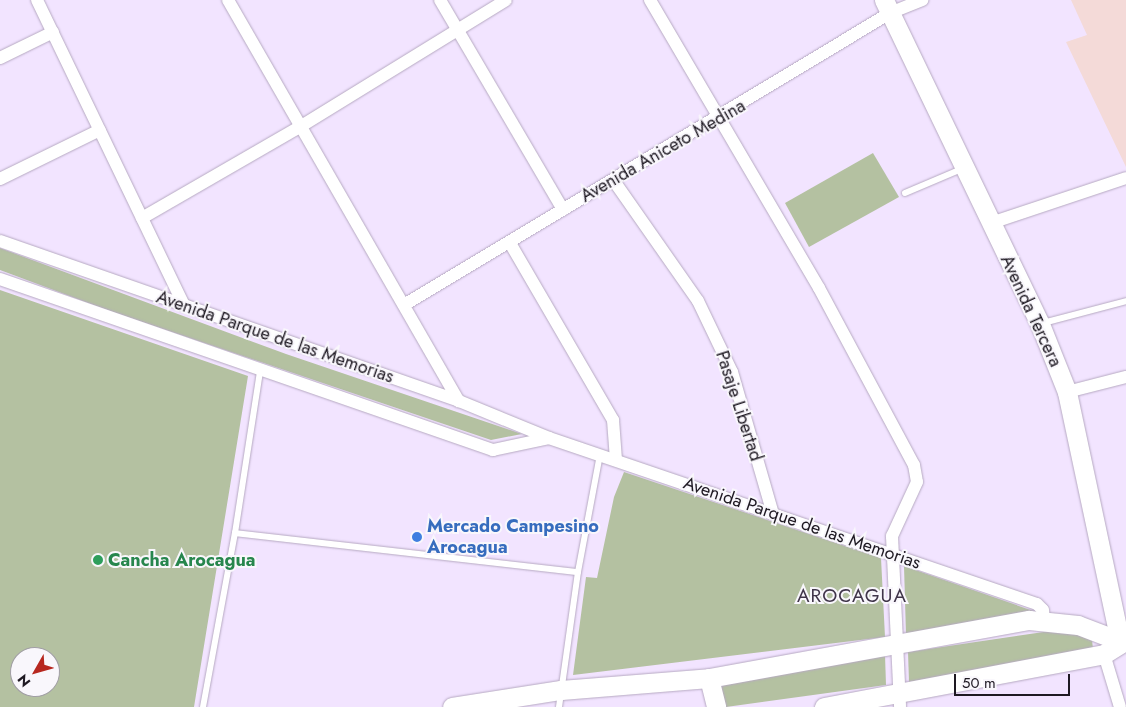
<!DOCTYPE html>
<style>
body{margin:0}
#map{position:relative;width:1126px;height:707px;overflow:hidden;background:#f2e4ff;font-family:Jost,sans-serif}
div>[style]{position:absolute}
.industrial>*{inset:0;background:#f4dad8}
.green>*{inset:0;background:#b4c1a1}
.roads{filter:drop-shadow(0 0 1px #b6a9c2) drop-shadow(0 0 1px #b6a9c2)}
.lane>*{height:6px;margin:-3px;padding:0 3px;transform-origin:3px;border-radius:3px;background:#fff}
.street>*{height:12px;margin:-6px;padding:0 6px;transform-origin:6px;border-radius:6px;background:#fff}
.secondary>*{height:19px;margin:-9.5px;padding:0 9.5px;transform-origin:9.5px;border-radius:9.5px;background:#fff}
.dots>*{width:14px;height:14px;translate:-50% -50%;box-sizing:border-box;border:2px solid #f9f7fc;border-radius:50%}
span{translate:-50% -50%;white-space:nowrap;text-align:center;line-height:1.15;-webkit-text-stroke:4px #f9f7fc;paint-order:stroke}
.street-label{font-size:18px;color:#1e1922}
.shop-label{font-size:18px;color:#366cbe;font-weight:700}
.left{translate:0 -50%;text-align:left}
.leisure-label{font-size:18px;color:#27864d;font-weight:700}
.neighbourhood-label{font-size:19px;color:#40354a;letter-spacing:1px}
.north{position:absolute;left:10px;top:647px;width:50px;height:50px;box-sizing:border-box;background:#f9f7fc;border:1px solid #a19ea5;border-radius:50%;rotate:232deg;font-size:14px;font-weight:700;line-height:20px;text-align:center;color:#1e1922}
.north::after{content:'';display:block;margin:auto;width:18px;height:22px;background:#b72820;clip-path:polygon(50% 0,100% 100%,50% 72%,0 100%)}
.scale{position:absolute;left:954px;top:674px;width:116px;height:22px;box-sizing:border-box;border:2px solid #1e1922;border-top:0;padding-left:6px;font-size:15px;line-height:18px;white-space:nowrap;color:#1e1922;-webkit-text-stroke:4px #f9f7fc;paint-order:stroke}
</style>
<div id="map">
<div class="industrial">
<div style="clip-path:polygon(1071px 0,1126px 0,1126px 167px,1066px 42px,1087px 35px)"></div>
</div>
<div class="green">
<div style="clip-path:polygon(873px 153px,899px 197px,809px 247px,785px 203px)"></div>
<div style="clip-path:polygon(0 248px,286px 354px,522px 434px,491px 440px,107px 310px,0 270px)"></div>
<div style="clip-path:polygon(evenodd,0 290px,248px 376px,194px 707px,0 707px,0 290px,20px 657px,50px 657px,50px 687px,20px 687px,20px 657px)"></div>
<div style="clip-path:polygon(624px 472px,881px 558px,885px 637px,573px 675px,586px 577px,597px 578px,614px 497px)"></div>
<div style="clip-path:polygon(904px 566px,1045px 615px,906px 635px)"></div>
<div style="clip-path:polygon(1078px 627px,1091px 631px,1093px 649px,909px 682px,908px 652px)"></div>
<div style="clip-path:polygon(885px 655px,886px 685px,726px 707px,719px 680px)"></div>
</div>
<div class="roads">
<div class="lane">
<div style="left:905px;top:193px;width:64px;rotate:-23deg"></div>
<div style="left:1043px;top:323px;width:86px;rotate:-14.8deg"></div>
<div style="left:235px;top:533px;width:345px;rotate:6.5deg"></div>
<div style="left:203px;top:707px;width:177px;rotate:-79.6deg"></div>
<div style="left:235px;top:533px;width:164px;rotate:-81.2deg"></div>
<div style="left:559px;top:707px;width:136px;rotate:-82deg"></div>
<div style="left:578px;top:572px;width:120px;rotate:-79.4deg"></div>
</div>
<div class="street">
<div style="left:37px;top:0;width:339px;rotate:64.3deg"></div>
<div style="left:228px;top:0;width:463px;rotate:60.1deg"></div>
<div style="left:440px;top:0;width:243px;rotate:59.6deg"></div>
<div style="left:650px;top:0;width:334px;rotate:59.6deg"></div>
<div style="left:819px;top:288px;width:201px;rotate:61.8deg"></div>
<div style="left:914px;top:465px;width:17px;rotate:80deg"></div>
<div style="left:917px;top:482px;width:60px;rotate:114.8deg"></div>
<div style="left:892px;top:536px;width:171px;rotate:87.3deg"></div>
<div style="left:0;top:58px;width:59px;rotate:-26.1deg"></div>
<div style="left:0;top:179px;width:111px;rotate:-26.1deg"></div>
<div style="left:614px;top:181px;width:146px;rotate:55deg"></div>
<div style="left:698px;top:301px;width:79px;rotate:64.4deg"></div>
<div style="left:732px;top:372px;width:145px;rotate:73.9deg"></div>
<div style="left:142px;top:218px;width:186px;rotate:-30deg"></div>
<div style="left:303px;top:125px;width:238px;rotate:-31.6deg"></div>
<div style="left:991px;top:223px;width:142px;rotate:-18.4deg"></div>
<div style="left:0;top:241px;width:486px;rotate:19.2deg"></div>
<div style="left:459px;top:401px;width:97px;rotate:22.3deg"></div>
<div style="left:549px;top:438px;width:515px;rotate:18.79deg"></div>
<div style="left:1037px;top:604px;width:8px;rotate:45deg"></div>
<div style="left:1043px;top:610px;width:11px;rotate:85deg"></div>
<div style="left:510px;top:243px;width:205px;rotate:59.8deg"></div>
<div style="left:613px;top:420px;width:40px;rotate:85.7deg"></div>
<div style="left:0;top:279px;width:522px;rotate:19.13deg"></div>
<div style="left:493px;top:450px;width:57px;rotate:-12.1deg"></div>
<div style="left:404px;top:305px;width:567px;rotate:-31deg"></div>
<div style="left:890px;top:13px;width:35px;rotate:-22deg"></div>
<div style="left:1067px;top:392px;width:61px;rotate:-14.3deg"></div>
<div style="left:1104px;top:654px;width:55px;rotate:73.2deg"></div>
</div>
<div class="secondary">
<div style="left:884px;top:0;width:360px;rotate:64.3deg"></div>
<div style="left:1040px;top:324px;width:73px;rotate:68.3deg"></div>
<div style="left:1067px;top:392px;width:255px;rotate:78deg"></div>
<div style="left:709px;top:678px;width:30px;rotate:76deg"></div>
<div style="left:452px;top:707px;width:110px;rotate:-8.9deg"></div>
<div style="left:561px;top:690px;width:148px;rotate:-4.6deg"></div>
<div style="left:709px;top:678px;width:325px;rotate:-10.3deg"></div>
<div style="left:1029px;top:620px;width:49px;rotate:5.8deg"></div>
<div style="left:1078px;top:625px;width:45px;rotate:20.9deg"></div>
<div style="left:824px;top:707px;width:285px;rotate:-10.7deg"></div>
<div style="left:1104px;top:654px;width:26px;rotate:-32deg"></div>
</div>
</div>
<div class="dots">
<div style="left:417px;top:537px;background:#3f7fe0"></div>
<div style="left:98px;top:560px;background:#2e9e5b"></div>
</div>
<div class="street-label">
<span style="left:663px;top:151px;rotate:-30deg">Avenida Aniceto Medina</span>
<span style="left:1031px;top:311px;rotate:65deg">Avenida Tercera</span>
<span style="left:275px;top:337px;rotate:19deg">Avenida Parque de las Memorias</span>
<span style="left:739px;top:406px;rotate:72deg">Pasaje Libertad</span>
<span style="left:802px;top:523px;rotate:19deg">Avenida Parque de las Memorias</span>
</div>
<div class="shop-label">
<span class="left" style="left:427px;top:537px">Mercado Campesino<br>Arocagua</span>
</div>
<div class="leisure-label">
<span class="left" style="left:108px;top:560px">Cancha Arocagua</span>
</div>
<div class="neighbourhood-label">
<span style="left:852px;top:596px">AROCAGUA</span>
</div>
<div class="north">N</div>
<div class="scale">50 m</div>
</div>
